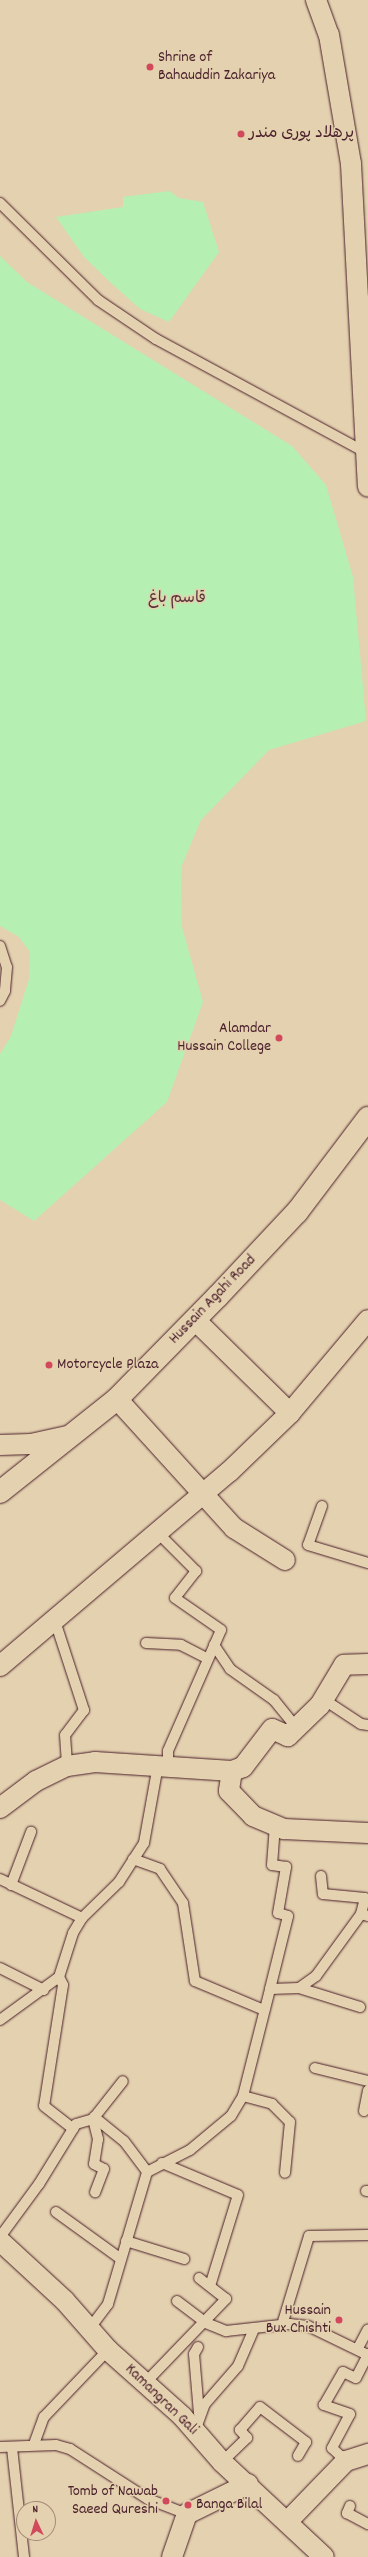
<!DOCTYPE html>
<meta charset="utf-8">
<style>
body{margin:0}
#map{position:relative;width:368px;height:2557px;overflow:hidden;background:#e4d1af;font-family:Dekko,"Playpen Sans Arabic",sans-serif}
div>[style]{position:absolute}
.green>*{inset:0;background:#b6efb2}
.roads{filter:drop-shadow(0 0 1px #4a1f2b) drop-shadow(0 0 1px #4a1f2b)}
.lane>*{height:10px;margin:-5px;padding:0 5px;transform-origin:5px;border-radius:5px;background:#e4d1af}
.street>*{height:20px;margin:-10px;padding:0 10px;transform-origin:10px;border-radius:10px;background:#e4d1af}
.secondary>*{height:22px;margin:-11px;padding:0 11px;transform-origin:11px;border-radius:11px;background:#e4d1af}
.dots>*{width:11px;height:11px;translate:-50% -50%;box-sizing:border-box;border:2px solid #e4d1af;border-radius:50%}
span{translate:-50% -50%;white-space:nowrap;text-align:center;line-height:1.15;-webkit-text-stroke:3px #e4d1af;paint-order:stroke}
.poi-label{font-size:16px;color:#4a1f2b}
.left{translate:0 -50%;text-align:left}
.right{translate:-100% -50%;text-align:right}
.park-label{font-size:16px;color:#553438}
.street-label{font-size:16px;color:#4a1f2b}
.north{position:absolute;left:16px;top:2501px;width:40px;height:40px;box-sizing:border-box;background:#e4d1af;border:1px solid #a68a7a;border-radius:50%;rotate:356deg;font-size:11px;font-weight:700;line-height:16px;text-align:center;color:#4a1f2b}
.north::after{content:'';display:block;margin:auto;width:14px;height:18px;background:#d1495b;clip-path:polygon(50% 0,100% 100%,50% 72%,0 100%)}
</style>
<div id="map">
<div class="green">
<div style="clip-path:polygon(169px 191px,179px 198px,203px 202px,219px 252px,169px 322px,140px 309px,110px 282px,84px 257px,56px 217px,123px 207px,123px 197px)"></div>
<div style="clip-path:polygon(0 256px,27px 282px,292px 446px,326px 485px,353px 577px,366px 721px,269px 750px,201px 820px,182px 865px,181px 887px,182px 927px,203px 1002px,167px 1102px,34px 1221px,0 1200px,0 1054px,11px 1036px,29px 979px,30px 952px,19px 937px,0 926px)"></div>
</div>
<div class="roads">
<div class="lane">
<div style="left:0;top:203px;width:138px;rotate:44.7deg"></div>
<div style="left:98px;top:300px;width:70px;rotate:33.9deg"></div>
<div style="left:156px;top:339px;width:238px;rotate:28.4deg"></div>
<div style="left:0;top:946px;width:22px;rotate:72deg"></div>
<div style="left:7px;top:967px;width:24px;rotate:95deg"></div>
<div style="left:5px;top:991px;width:11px;rotate:117deg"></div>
<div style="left:322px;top:1506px;width:41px;rotate:109.7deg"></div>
<div style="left:308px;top:1545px;width:63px;rotate:16.7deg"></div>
<div style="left:158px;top:1533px;width:54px;rotate:45deg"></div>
<div style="left:196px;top:1571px;width:34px;rotate:128deg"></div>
<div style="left:175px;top:1598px;width:56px;rotate:34.8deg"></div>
<div style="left:221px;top:1630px;width:132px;rotate:113.7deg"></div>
<div style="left:168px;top:1751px;width:15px;rotate:90deg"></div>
<div style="left:55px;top:1621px;width:94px;rotate:72deg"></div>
<div style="left:84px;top:1710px;width:31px;rotate:127deg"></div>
<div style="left:65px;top:1735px;width:31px;rotate:86deg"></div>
<div style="left:146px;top:1643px;width:35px;rotate:3deg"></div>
<div style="left:181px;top:1645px;width:30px;rotate:27deg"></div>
<div style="left:214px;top:1645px;width:29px;rotate:56deg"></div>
<div style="left:230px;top:1669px;width:54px;rotate:35.2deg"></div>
<div style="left:274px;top:1700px;width:36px;rotate:51deg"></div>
<div style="left:323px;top:1699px;width:45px;rotate:33.3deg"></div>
<div style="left:361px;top:1724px;width:7px;rotate:8deg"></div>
<div style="left:133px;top:1859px;width:29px;rotate:20deg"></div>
<div style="left:160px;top:1869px;width:41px;rotate:55.9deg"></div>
<div style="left:183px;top:1903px;width:79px;rotate:81.3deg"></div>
<div style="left:195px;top:1981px;width:75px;rotate:22.8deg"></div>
<div style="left:321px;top:1876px;width:18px;rotate:84deg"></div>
<div style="left:323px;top:1894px;width:42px;rotate:5.4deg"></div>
<div style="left:365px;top:1898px;width:16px;rotate:104deg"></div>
<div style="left:0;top:1879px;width:91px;rotate:25.4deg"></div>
<div style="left:11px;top:1885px;width:57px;rotate:-69.3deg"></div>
<div style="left:0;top:1968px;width:49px;rotate:26.6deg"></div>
<div style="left:59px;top:1977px;width:9px;rotate:63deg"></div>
<div style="left:63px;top:1985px;width:122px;rotate:98.9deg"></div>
<div style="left:44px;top:2106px;width:37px;rotate:38deg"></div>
<div style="left:299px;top:1988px;width:64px;rotate:17.3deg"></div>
<div style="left:270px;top:1989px;width:75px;rotate:-76.1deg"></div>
<div style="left:288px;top:1916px;width:10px;rotate:-163deg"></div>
<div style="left:278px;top:1913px;width:47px;rotate:-80.1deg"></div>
<div style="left:286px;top:1867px;width:14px;rotate:-172deg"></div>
<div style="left:272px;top:1865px;width:40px;rotate:-85.7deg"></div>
<div style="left:0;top:2020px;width:73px;rotate:-36.1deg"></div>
<div style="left:59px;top:1977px;width:46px;rotate:-72.3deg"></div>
<div style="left:73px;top:1933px;width:17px;rotate:-59deg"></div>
<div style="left:82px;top:1918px;width:52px;rotate:-44.2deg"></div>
<div style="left:119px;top:1882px;width:46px;rotate:-57.3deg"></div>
<div style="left:144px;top:1843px;width:79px;rotate:-79.8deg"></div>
<div style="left:315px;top:2068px;width:55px;rotate:13.8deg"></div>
<div style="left:243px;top:2096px;width:30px;rotate:15deg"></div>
<div style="left:272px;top:2104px;width:25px;rotate:45deg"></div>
<div style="left:290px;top:2122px;width:51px;rotate:95.6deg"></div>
<div style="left:364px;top:2111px;width:21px;rotate:-79deg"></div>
<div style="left:94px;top:2117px;width:38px;rotate:39deg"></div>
<div style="left:124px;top:2141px;width:39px;rotate:53deg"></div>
<div style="left:93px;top:2119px;width:21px;rotate:76deg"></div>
<div style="left:98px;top:2139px;width:25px;rotate:99deg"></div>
<div style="left:94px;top:2164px;width:11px;rotate:27deg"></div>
<div style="left:104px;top:2169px;width:25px;rotate:111deg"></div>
<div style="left:162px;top:2163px;width:82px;rotate:22.8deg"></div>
<div style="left:238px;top:2195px;width:95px;rotate:107.1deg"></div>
<div style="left:366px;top:2191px;width:2px"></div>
<div style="left:56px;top:2212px;width:80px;rotate:35.9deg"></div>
<div style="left:0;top:2237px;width:66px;rotate:-53.7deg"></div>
<div style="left:39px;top:2184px;width:70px;rotate:-58.3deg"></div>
<div style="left:76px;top:2124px;width:18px;rotate:-16deg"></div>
<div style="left:93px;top:2119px;width:48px;rotate:-51.7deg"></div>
<div style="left:126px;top:2241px;width:61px;rotate:17.2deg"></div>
<div style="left:177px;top:2301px;width:36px;rotate:37deg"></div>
<div style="left:206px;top:2323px;width:22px;rotate:22deg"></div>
<div style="left:226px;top:2331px;width:64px;rotate:-6.2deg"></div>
<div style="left:290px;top:2324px;width:18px;rotate:6deg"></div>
<div style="left:308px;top:2326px;width:67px;rotate:25.8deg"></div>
<div style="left:282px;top:2325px;width:93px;rotate:-73.1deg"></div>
<div style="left:309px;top:2236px;width:59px;rotate:-1deg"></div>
<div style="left:90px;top:2328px;width:30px;rotate:-53deg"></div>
<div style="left:108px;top:2304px;width:138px;rotate:-73.5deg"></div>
<div style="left:147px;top:2172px;width:48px;rotate:-27.1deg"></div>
<div style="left:190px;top:2150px;width:53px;rotate:-39.7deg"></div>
<div style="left:231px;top:2116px;width:23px;rotate:-59deg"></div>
<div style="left:243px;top:2096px;width:110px;rotate:-75.8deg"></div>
<div style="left:270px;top:1989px;width:29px;rotate:-2deg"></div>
<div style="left:299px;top:1988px;width:21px;rotate:-35deg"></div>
<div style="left:316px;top:1976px;width:77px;rotate:-54deg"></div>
<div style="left:361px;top:1914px;width:7px;rotate:16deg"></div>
<div style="left:198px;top:2347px;width:8px;rotate:120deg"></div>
<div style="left:194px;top:2354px;width:60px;rotate:85.2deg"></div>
<div style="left:358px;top:2348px;width:21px;rotate:-62deg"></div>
<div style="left:147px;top:2381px;width:114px;rotate:-46.1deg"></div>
<div style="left:226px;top:2299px;width:34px;rotate:-142deg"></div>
<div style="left:195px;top:2431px;width:29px;rotate:-70deg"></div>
<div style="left:205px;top:2404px;width:50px;rotate:-49deg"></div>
<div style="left:238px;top:2366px;width:40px;rotate:-66.6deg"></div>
<div style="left:34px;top:2444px;width:29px;rotate:-70deg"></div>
<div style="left:44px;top:2417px;width:93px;rotate:-46.3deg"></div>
<div style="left:0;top:2447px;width:56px;rotate:-2deg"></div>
<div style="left:56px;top:2445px;width:15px;rotate:16deg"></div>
<div style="left:70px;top:2449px;width:93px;rotate:32.7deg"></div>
<div style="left:148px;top:2499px;width:42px;rotate:21deg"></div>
<div style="left:12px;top:2448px;width:110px;rotate:83.7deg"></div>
<div style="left:346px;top:2461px;width:19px;rotate:-137deg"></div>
<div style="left:332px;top:2448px;width:38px;rotate:-62deg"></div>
<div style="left:350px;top:2414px;width:28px;rotate:-161deg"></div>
<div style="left:324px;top:2405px;width:38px;rotate:-60deg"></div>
<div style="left:343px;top:2372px;width:14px;rotate:25deg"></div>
<div style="left:356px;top:2378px;width:27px;rotate:-63deg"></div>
<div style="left:222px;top:2462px;width:35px;rotate:-44deg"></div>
<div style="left:247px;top:2438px;width:11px;rotate:-131deg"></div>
<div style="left:240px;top:2430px;width:30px;rotate:-49deg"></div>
<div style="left:260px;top:2407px;width:58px;rotate:37.3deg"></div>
<div style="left:306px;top:2442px;width:16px;rotate:120deg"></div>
<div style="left:350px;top:2506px;width:8px;rotate:113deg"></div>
<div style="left:347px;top:2513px;width:24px;rotate:28deg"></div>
</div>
<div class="street">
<div style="left:316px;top:0;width:37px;rotate:70deg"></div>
<div style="left:329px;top:35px;width:131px;rotate:80.3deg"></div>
<div style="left:351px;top:164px;width:323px;rotate:87deg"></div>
<div style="left:195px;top:1320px;width:133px;rotate:44.4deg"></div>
<div style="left:117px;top:1399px;width:174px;rotate:47.8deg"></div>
<div style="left:234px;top:1528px;width:60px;rotate:32.1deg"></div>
<div style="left:0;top:1445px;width:31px;rotate:-2deg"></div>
<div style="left:31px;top:1444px;width:42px;rotate:-12.4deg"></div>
<div style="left:368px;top:1664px;width:24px;rotate:178deg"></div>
<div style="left:344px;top:1665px;width:47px;rotate:121deg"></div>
<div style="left:320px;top:1705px;width:45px;rotate:135.9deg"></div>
<div style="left:288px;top:1736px;width:17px;rotate:-156deg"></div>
<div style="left:272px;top:1729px;width:48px;rotate:127.3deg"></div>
<div style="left:243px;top:1767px;width:12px;rotate:160deg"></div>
<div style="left:232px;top:1771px;width:20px;rotate:99deg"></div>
<div style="left:229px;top:1791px;width:35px;rotate:46deg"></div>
<div style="left:253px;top:1816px;width:34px;rotate:23deg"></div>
<div style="left:284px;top:1829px;width:84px;rotate:2.7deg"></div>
<div style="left:0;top:1666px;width:300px;rotate:-40.3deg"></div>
<div style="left:229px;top:1472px;width:85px;rotate:-44deg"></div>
<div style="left:290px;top:1413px;width:121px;rotate:-50deg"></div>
<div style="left:0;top:1808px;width:45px;rotate:-36.9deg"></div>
<div style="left:36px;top:1781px;width:34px;rotate:-26deg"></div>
<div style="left:67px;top:1766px;width:28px;rotate:-8deg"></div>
<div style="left:95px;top:1762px;width:137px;rotate:3.8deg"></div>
<div style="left:0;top:2241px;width:88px;rotate:42.7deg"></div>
<div style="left:65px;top:2301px;width:65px;rotate:48.7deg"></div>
<div style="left:108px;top:2350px;width:99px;rotate:41.7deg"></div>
<div style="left:182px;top:2416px;width:61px;rotate:49deg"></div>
<div style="left:222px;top:2462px;width:139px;rotate:43deg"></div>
<div style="left:287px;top:2522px;width:85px;rotate:-46deg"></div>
<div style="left:346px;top:2461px;width:23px;rotate:-18deg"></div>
<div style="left:172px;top:2557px;width:46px;rotate:-70.8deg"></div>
<div style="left:187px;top:2514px;width:68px;rotate:-26.2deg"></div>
</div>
<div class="secondary">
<div style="left:0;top:1492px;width:149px;rotate:-38.5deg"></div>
<div style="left:117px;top:1399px;width:144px;rotate:-45.6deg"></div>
<div style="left:218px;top:1296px;width:115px;rotate:-46.8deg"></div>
<div style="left:297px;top:1212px;width:118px;rotate:-52.9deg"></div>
</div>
</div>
<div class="dots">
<div style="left:150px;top:67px;background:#d1495b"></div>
<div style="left:241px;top:134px;background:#d1495b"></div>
<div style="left:279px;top:1038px;background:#d1495b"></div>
<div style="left:49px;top:1365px;background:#d1495b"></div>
<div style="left:339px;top:2320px;background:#d1495b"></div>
<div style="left:166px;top:2501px;background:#d1495b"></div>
<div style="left:188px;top:2505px;background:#d1495b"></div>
</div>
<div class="poi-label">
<span class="left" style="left:158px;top:67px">Shrine of<br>Bahauddin Zakariya</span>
<span class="left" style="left:249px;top:134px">پرھلاد پوری مندر</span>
<span class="right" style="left:271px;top:1038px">Alamdar<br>Hussain College</span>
<span class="left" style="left:57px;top:1365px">Motorcycle Plaza</span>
<span class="right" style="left:331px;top:2320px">Hussain<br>Bux Chishti</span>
<span class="right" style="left:158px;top:2501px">Tomb of Nawab<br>Saeed Qureshi</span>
<span class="left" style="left:196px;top:2505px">Banga Bilal</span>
</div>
<div class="park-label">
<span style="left:177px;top:599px">قاسم باغ</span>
</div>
<div class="street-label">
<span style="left:213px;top:1300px;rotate:-46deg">Hussain Agahi Road</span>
<span style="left:161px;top:2400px;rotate:44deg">Kamangran Gali</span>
</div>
<div class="north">N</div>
</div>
